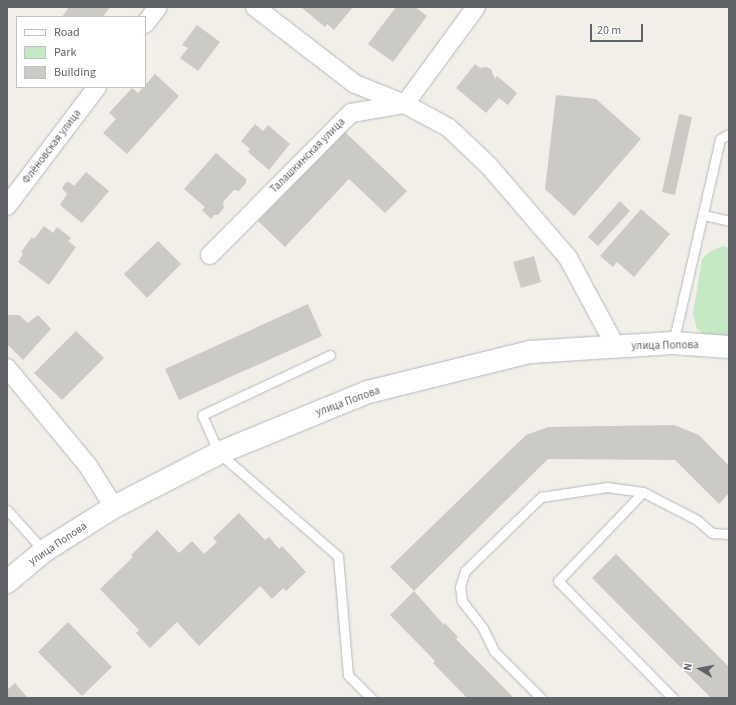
<!DOCTYPE html>
<meta charset="utf-8">
<style>
body{margin:0}
#map{position:relative;width:736px;height:705px;overflow:hidden;background:#f1efe8;font-family:"Source Sans 3",sans-serif}
div>[style]{position:absolute}
.green>*{inset:0;background:#c5e8c5}
.building>*{inset:0;background:#cccac5}
.roads{filter:drop-shadow(0 0 1px #b5b8bc) drop-shadow(0 0 1px #b5b8bc)}
.lane>*{height:9px;margin:-4.5px;padding:0 4.5px;transform-origin:4.5px;border-radius:4.5px;background:#fff}
.street>*{height:18px;margin:-9px;padding:0 9px;transform-origin:9px;border-radius:9px;background:#fff}
.secondary>*{height:22px;margin:-11px;padding:0 11px;transform-origin:11px;border-radius:11px;background:#fff}
span{translate:-50% -50%;white-space:nowrap;text-align:center;line-height:1.15;-webkit-text-stroke:3px #fff;paint-order:stroke}
.street-label{font-size:11px;color:#5f6368}
.frame{position:absolute;inset:0;border:8px solid #5f6368;pointer-events:none}
.legend{position:absolute;left:16px;top:16px;width:130px;height:72px;box-sizing:border-box;background:#fff;border:1px solid #bfc1c3;margin:0;padding:5px 7px;list-style:none;font-size:12px;color:#5f6368}
.legend li{display:flex;align-items:center;gap:8px;height:20px}
.legend b{width:20px;border:1px solid #bfc1c3}
.north{position:absolute;left:680px;top:649px;width:40px;height:40px;-webkit-text-stroke:3px #fff;paint-order:stroke;rotate:280deg;font-size:11px;font-weight:700;line-height:16px;text-align:center;color:#5f6368}
.north::after{content:'';display:block;margin:auto;width:14px;height:18px;background:#5f6368;clip-path:polygon(50% 0,100% 100%,50% 72%,0 100%)}
.scale{position:absolute;left:590px;top:24px;width:53px;height:18px;box-sizing:border-box;border:2px solid #5f6368;border-top:0;padding-left:5px;font-size:12px;line-height:14px;white-space:nowrap;color:#5f6368;-webkit-text-stroke:3px #fff;paint-order:stroke}
</style>
<div id="map">
<div class="green">
<div style="clip-path:polygon(723px 246px,729px 248px,729px 337px,711px 339px,697px 329px,693px 314px,702px 259px,711px 251px)"></div>
</div>
<div class="building">
<div style="clip-path:polygon(69px 7px,110px 7px,103px 17px,62px 17px)"></div>
<div style="clip-path:polygon(301px 7px,353px 7px,334px 30px,327px 24px,325px 27px)"></div>
<div style="clip-path:polygon(396px 7px,415px 7px,427px 16px,393px 62px,368px 44px)"></div>
<div style="clip-path:polygon(197px 25px,220px 42px,198px 71px,180px 58px,188px 48px,182px 45px)"></div>
<div style="clip-path:polygon(475px 64px,480px 68px,486px 67px,491px 69px,495px 79px,497px 76px,517px 93px,508px 105px,499px 98px,486px 113px,456px 88px)"></div>
<div style="clip-path:polygon(155px 74px,179px 96px,127px 154px,103px 133px,116px 119px,109px 113px,132px 88px,138px 93px)"></div>
<div style="clip-path:polygon(556px 95px,596px 99px,641px 139px,574px 216px,545px 189px)"></div>
<div style="clip-path:polygon(679px 114px,692px 117px,675px 195px,662px 192px)"></div>
<div style="clip-path:polygon(255px 124px,263px 131px,268px 125px,290px 144px,269px 170px,248px 152px,250px 149px,241px 141px)"></div>
<div style="clip-path:polygon(344px 131px,407px 191px,385px 213px,349px 179px,285px 247px,258px 221px)"></div>
<div style="clip-path:polygon(216px 153px,246px 179px,246px 183px,239px 191px,234px 190px,223px 202px,224px 208px,218px 215px,214px 215px,211px 219px,202px 210px,205px 207px,184px 189px)"></div>
<div style="clip-path:polygon(86px 172px,109px 191px,82px 223px,60px 205px,67px 194px,62px 188px,66px 182px,69px 182px,74px 186px)"></div>
<div style="clip-path:polygon(620px 201px,630px 211px,598px 246px,588px 237px)"></div>
<div style="clip-path:polygon(641px 209px,670px 234px,634px 277px,617px 262px,613px 267px,600px 256px)"></div>
<div style="clip-path:polygon(44px 226px,53px 233px,57px 227px,71px 238px,68px 241px,76px 247px,49px 285px,18px 262px,23px 254px,21px 252px,32px 237px,34px 239px)"></div>
<div style="clip-path:polygon(158px 241px,181px 264px,147px 298px,124px 274px)"></div>
<div style="clip-path:polygon(534px 256px,541px 282px,521px 288px,513px 262px)"></div>
<div style="clip-path:polygon(308px 304px,322px 336px,179px 400px,165px 369px)"></div>
<div style="clip-path:polygon(7px 315px,19px 315px,28px 323px,38px 315px,51px 329px,23px 360px,7px 344px)"></div>
<div style="clip-path:polygon(76px 331px,104px 358px,62px 400px,34px 373px)"></div>
<div style="clip-path:polygon(674px 425px,699px 435px,729px 466px,729px 493px,719px 504px,675px 460px,548px 459px,414px 591px,444px 625px,445px 623px,458px 637px,456px 639px,514px 698px,467px 698px,433px 663px,435px 661px,390px 615px,414px 591px,390px 567px,526px 435px,548px 427px)"></div>
<div style="clip-path:polygon(239px 513px,265px 540px,269px 537px,279px 549px,282px 546px,306px 572px,286px 591px,283px 588px,272px 599px,260px 586px,199px 646px,177px 622px,150px 648px,136px 633px,139px 630px,100px 589px,133px 557px,131px 555px,157px 530px,179px 553px,192px 541px,204px 554px,217px 542px,213px 538px)"></div>
<div style="clip-path:polygon(616px 554px,729px 667px,729px 698px,711px 698px,592px 578px)"></div>
<div style="clip-path:polygon(68px 622px,112px 667px,82px 696px,38px 652px)"></div>
<div style="clip-path:polygon(15px 683px,28px 698px,7px 698px,7px 690px)"></div>
</div>
<div class="roads">
<div class="lane">
<div style="left:704px;top:215px;width:26px;rotate:13deg"></div>
<div style="left:673px;top:343px;width:209px;rotate:-77deg"></div>
<div style="left:720px;top:139px;width:10px;rotate:-29deg"></div>
<div style="left:330px;top:355px;width:141px;rotate:154.9deg"></div>
<div style="left:202px;top:415px;width:42px;rotate:65.9deg"></div>
<div style="left:219px;top:453px;width:157px;rotate:40.9deg"></div>
<div style="left:338px;top:556px;width:119px;rotate:85.2deg"></div>
<div style="left:348px;top:675px;width:33px;rotate:45deg"></div>
<div style="left:643px;top:492px;width:123px;rotate:133.7deg"></div>
<div style="left:558px;top:581px;width:164px;rotate:45.5deg"></div>
<div style="left:7px;top:510px;width:55px;rotate:47.9deg"></div>
<div style="left:541px;top:698px;width:66px;rotate:-135deg"></div>
<div style="left:494px;top:651px;width:25px;rotate:-116deg"></div>
<div style="left:483px;top:628px;width:34px;rotate:-128deg"></div>
<div style="left:462px;top:601px;width:14px;rotate:-98deg"></div>
<div style="left:460px;top:587px;width:17px;rotate:-73deg"></div>
<div style="left:465px;top:571px;width:106px;rotate:-44.2deg"></div>
<div style="left:541px;top:497px;width:67px;rotate:-8.6deg"></div>
<div style="left:607px;top:487px;width:36px;rotate:8deg"></div>
<div style="left:643px;top:492px;width:61px;rotate:27.4deg"></div>
<div style="left:697px;top:520px;width:20px;rotate:41deg"></div>
<div style="left:712px;top:533px;width:17px;rotate:3deg"></div>
</div>
<div class="street">
<div style="left:255px;top:7px;width:126px;rotate:37.6deg"></div>
<div style="left:355px;top:84px;width:54px;rotate:21.8deg"></div>
<div style="left:405px;top:104px;width:50px;rotate:28.6deg"></div>
<div style="left:449px;top:128px;width:55px;rotate:43.5deg"></div>
<div style="left:489px;top:166px;width:121px;rotate:49.3deg"></div>
<div style="left:568px;top:258px;width:101px;rotate:61.7deg"></div>
<div style="left:145px;top:24px;width:21px;rotate:-53deg"></div>
<div style="left:7px;top:206px;width:149px;rotate:-52.9deg"></div>
<div style="left:210px;top:255px;width:200px;rotate:-45.2deg"></div>
<div style="left:351px;top:113px;width:55px;rotate:-9.5deg"></div>
<div style="left:405px;top:104px;width:120px;rotate:-53.8deg"></div>
<div style="left:7px;top:368px;width:127px;rotate:50.4deg"></div>
<div style="left:88px;top:466px;width:49px;rotate:57.6deg"></div>
</div>
<div class="secondary">
<div style="left:7px;top:582px;width:48px;rotate:-40deg"></div>
<div style="left:44px;top:551px;width:83px;rotate:-32.2deg"></div>
<div style="left:114px;top:507px;width:118px;rotate:-27.2deg"></div>
<div style="left:219px;top:453px;width:161px;rotate:-22.3deg"></div>
<div style="left:368px;top:392px;width:167px;rotate:-13.9deg"></div>
<div style="left:530px;top:352px;width:143px;rotate:-3.6deg"></div>
<div style="left:673px;top:343px;width:56px;rotate:4.1deg"></div>
</div>
</div>
<div class="street-label">
<span style="left:52px;top:147px;rotate:-53deg">Флёновская улица</span>
<span style="left:308px;top:156px;rotate:-45deg">Талашкинская улица</span>
<span style="left:665px;top:346px;rotate:-1deg">улица Попова</span>
<span style="left:348px;top:402px;rotate:-20deg">улица Попова</span>
<span style="left:58px;top:544px;rotate:-34deg">улица Попова</span>
</div>
<div class="frame"></div>
<ul class="legend">
<li><b style="height:5px;background:#fff"></b>Road</li>
<li><b style="height:11px;background:#c5e8c5"></b>Park</li>
<li><b style="height:11px;background:#cccac5"></b>Building</li>
</ul>
<div class="north">N</div>
<div class="scale">20 m</div>
</div>
